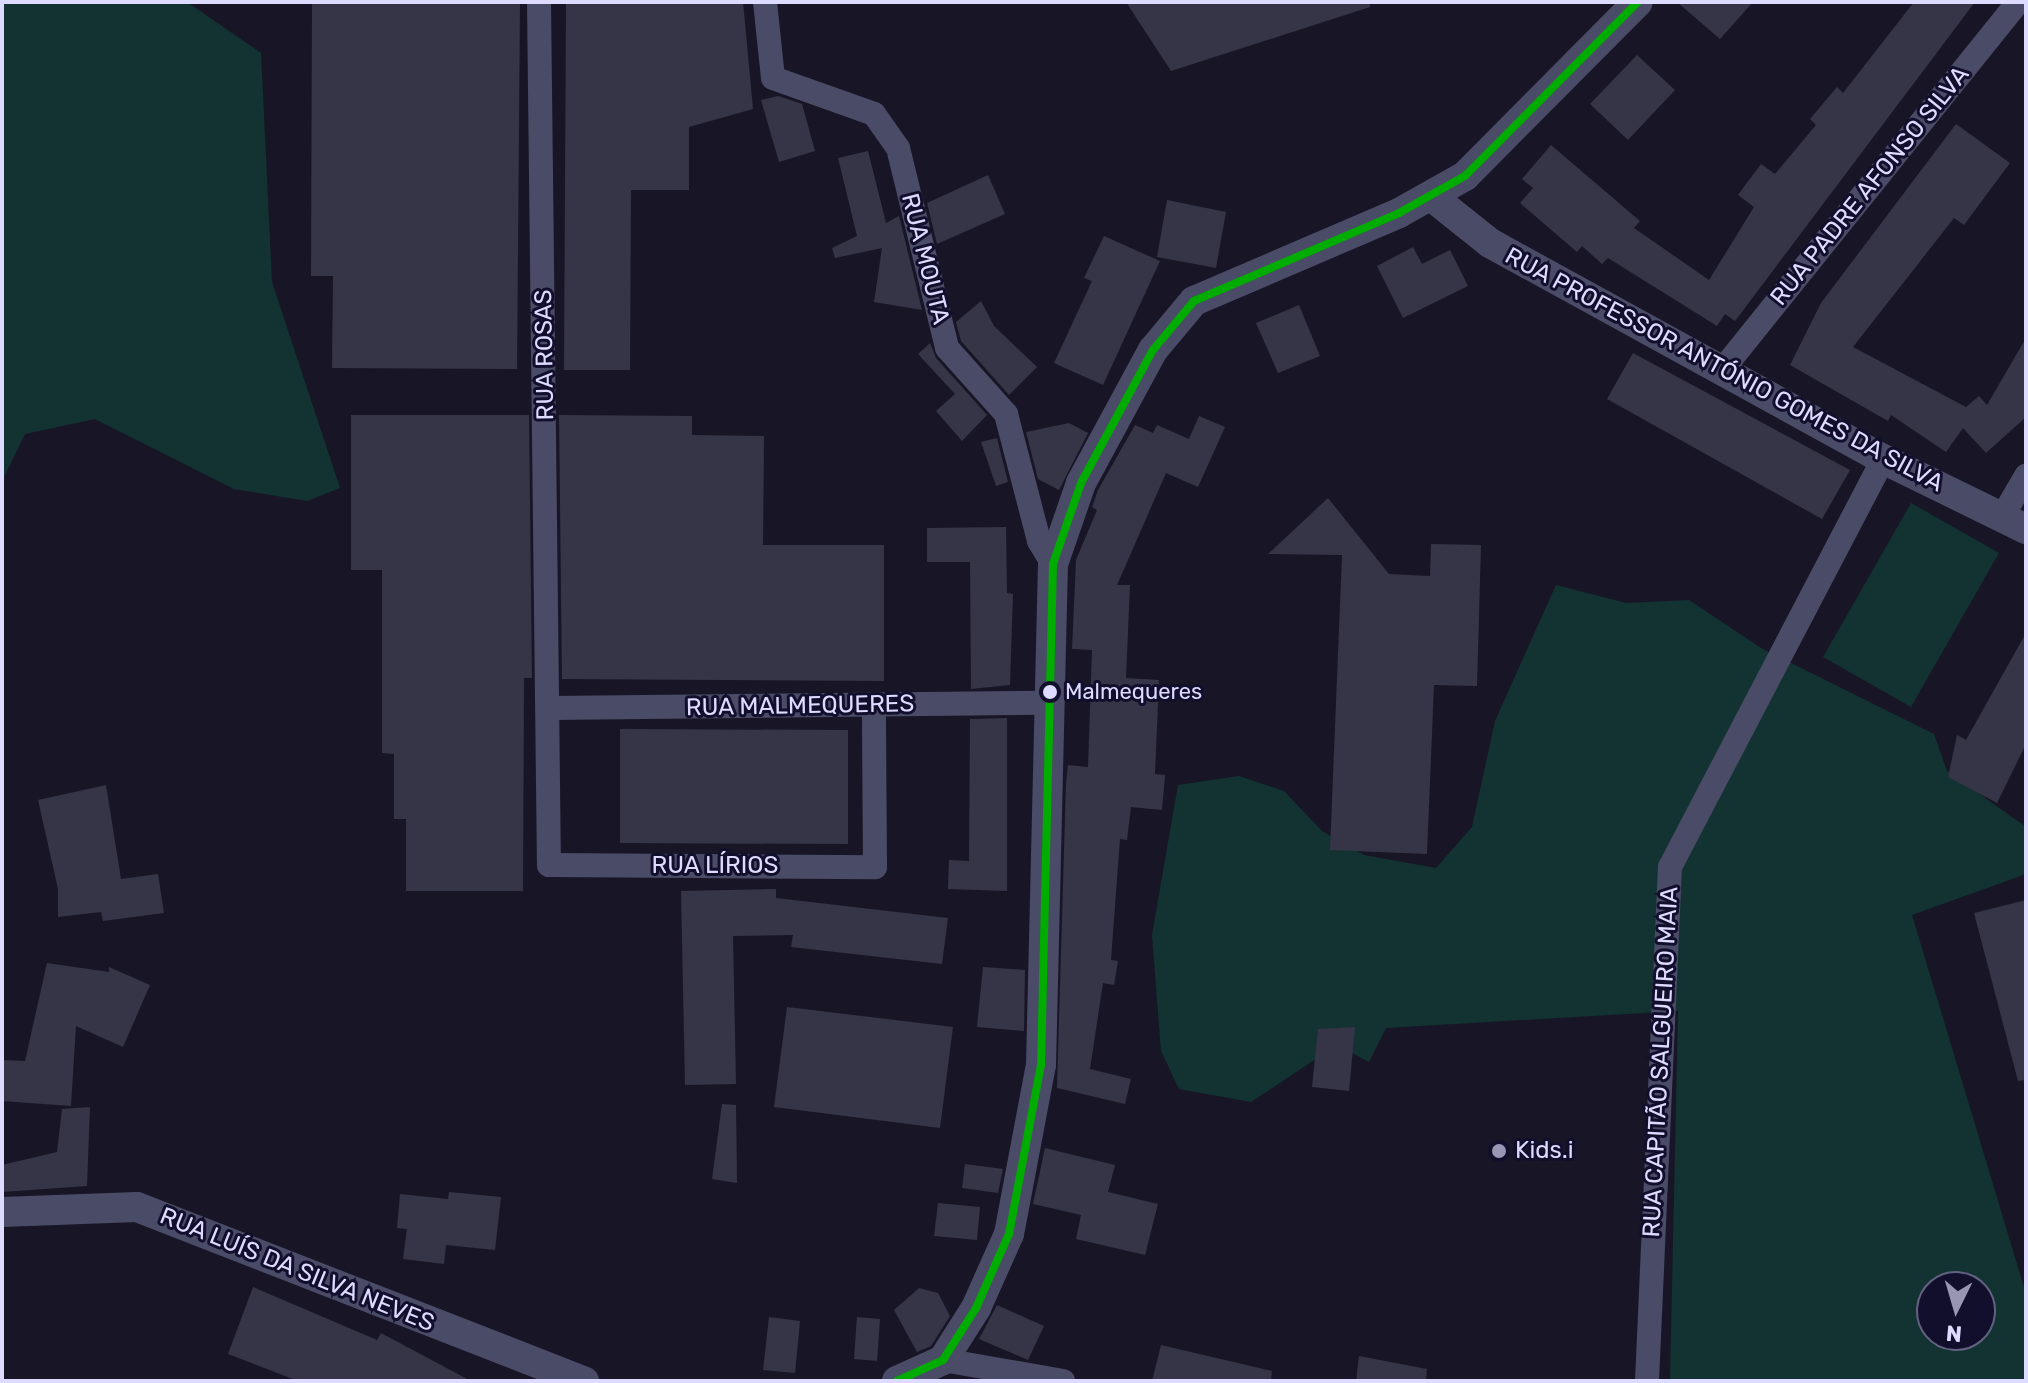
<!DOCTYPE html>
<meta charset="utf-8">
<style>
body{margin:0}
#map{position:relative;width:2028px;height:1383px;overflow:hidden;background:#181626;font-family:Rubik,sans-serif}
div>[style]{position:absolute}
.green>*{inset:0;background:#123332}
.building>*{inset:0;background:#363447}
.minor>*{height:24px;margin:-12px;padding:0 12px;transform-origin:12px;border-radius:12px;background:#4a4b67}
.tertiary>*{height:30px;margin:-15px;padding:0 15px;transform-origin:15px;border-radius:15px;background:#4a4b67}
.bus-1>*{height:8px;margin:-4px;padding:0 4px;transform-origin:4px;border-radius:4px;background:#00ac00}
.dots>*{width:22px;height:22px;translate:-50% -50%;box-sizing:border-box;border:4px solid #120f2d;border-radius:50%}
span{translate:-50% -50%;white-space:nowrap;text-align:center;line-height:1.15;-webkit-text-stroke:6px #120f2d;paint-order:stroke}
.bus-label{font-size:22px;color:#dddbff}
.left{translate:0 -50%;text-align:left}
.street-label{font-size:24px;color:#dddbff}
.poi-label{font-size:24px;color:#dddbff}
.frame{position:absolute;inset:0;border:4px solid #dddbff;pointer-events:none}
.north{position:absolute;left:1916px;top:1271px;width:80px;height:80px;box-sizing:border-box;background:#120f2d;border:2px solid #636181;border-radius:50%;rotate:185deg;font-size:22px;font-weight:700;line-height:32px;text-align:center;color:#dddbff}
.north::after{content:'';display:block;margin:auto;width:28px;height:36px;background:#9896b3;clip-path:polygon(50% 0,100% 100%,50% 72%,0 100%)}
</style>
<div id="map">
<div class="green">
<div style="clip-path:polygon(2px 2px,187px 2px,261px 53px,272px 282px,340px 488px,307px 501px,234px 489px,95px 419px,25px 434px,2px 481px)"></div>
<div style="clip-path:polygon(1911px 503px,1999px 553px,1911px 707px,1823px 657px)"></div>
<div style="clip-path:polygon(evenodd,1556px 585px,1626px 603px,1689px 600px,1761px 648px,1934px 734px,1947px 771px,2026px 827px,2026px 874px,1912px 915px,2026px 1294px,2026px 1381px,1670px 1381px,1678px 1011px,1386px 1028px,1369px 1062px,1337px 1045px,1251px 1102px,1179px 1089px,1161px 1051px,1152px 935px,1178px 785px,1239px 776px,1284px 791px,1322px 831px,1364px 855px,1436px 868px,1472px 827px,1495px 721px,1556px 585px,1932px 1287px,1980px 1287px,1980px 1335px,1932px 1335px,1932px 1287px)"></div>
</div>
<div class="building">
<div style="clip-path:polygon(312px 2px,520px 2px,517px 369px,332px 368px,333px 276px,311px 276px)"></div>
<div style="clip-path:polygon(566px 2px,743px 2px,753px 109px,689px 127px,689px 190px,631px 190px,630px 370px,564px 370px)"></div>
<div style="clip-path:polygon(1126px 2px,1370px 2px,1370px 7px,1171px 71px)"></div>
<div style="clip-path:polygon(1677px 2px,1753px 2px,1720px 39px)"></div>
<div style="clip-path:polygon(1914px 2px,1975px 2px,1735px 321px,1725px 314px,1717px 326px,1608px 258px,1602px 264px,1582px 246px,1577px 252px,1520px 203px,1533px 188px,1522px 179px,1551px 145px,1640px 221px,1634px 228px,1709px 280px,1754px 207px,1738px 195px,1761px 164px,1775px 174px,1816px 125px,1810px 119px,1837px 87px,1843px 93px)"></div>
<div style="clip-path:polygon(1637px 55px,1675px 90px,1628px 140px,1590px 104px)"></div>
<div style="clip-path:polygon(778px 96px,802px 104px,815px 151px,779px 162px,761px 100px)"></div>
<div style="clip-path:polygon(1956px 124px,2010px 163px,1964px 225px,1954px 218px,1853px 347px,1966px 407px,1979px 396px,1987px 405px,2026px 338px,2026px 417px,1986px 453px,1963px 428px,1946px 452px,1891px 415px,1888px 421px,1790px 365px,1821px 303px)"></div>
<div style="clip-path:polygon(868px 151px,886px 223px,899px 216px,922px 310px,874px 302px,882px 248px,835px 258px,832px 248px,857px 236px,838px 158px)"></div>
<div style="clip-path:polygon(988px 175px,1005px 214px,937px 244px,927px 203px)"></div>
<div style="clip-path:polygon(1167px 200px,1226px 212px,1216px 268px,1157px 257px)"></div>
<div style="clip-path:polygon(1104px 236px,1160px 261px,1103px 385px,1054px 363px,1092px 281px,1084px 278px)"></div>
<div style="clip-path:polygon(1413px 247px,1422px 264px,1450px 250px,1468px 286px,1403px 318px,1377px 266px)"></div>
<div style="clip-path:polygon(981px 301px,994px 326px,1037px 367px,1009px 395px,961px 341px,956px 322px)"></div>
<div style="clip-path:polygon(1299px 305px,1320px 356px,1278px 373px,1256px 323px)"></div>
<div style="clip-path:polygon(930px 343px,936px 358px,987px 415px,962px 441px,936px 411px,955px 394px,918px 354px)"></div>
<div style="clip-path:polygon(1633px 353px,1850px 470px,1822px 519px,1607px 399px)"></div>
<div style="clip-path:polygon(351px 415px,529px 415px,532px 678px,524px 678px,523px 891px,406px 891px,406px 819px,394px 819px,394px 754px,382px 753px,382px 570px,351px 570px)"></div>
<div style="clip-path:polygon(559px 415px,692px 416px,692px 435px,764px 436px,763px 545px,884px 545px,884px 681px,562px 679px)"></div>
<div style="clip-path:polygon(1199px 416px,1225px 427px,1198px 487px,1166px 473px,1117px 585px,1130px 585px,1126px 678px,1159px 680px,1155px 774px,1165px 775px,1162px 810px,1131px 807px,1127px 840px,1120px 839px,1111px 960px,1118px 961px,1114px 985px,1103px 983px,1090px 1069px,1131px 1079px,1125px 1104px,1057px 1088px,1066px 783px,1068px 765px,1088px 767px,1092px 650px,1072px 649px,1076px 560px,1097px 510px,1092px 507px,1098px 490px,1135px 425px,1153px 433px,1157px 425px,1189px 439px)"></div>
<div style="clip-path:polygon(1069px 423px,1088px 433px,1059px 490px,1038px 479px,1026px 432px)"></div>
<div style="clip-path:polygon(997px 438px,1008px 482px,996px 486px,981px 442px)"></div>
<div style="clip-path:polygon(1328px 498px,1389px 574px,1430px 576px,1431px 544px,1481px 545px,1477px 686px,1434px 685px,1427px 854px,1330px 850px,1342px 555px,1268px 554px)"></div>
<div style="clip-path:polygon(1006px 527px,1007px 593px,1013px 594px,1010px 685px,971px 689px,970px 562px,927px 562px,927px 528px)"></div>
<div style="clip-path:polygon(2026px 633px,2026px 744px,1997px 803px,1948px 777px,1957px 735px,1966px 740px)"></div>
<div style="clip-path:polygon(1007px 718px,1007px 891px,948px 889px,949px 860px,969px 861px,970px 719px)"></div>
<div style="clip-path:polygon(620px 729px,848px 730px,848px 844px,620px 843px)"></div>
<div style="clip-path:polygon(106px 785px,121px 879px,158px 874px,164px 913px,103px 921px,101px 912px,58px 917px,58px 889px,38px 800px)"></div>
<div style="clip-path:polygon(776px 889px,776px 898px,948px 918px,942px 964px,791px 947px,793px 935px,733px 936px,736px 1084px,685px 1085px,681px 891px)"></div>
<div style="clip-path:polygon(2026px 900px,2026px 1080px,2018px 1081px,1974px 913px)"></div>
<div style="clip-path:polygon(47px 963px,109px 972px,109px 967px,150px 985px,123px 1047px,76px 1026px,71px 1106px,2px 1101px,2px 1060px,25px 1061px)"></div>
<div style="clip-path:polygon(983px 967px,1025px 970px,1024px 1031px,977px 1027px)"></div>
<div style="clip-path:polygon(787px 1007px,953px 1027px,940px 1128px,774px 1107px)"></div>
<div style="clip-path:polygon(1355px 1027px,1349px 1091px,1312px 1087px,1318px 1029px)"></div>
<div style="clip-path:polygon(722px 1104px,736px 1105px,737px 1183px,712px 1179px)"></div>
<div style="clip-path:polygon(90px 1107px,87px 1186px,2px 1192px,2px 1165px,57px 1152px,62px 1109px)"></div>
<div style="clip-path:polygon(1045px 1148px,1115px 1165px,1108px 1192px,1158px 1204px,1145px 1255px,1076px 1239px,1081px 1215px,1033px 1204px)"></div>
<div style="clip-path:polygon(965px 1164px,1003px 1169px,998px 1193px,962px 1188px)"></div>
<div style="clip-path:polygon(449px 1192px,501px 1197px,495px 1250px,446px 1245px,444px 1264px,403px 1259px,407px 1229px,397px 1228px,400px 1194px,448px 1199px)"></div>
<div style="clip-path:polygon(938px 1203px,980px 1207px,977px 1240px,934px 1236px)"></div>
<div style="clip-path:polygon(253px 1287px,377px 1340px,381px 1333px,471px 1381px,298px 1381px,228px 1354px)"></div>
<div style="clip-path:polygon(919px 1288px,938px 1293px,950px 1316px,931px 1346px,917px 1352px,894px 1310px)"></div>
<div style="clip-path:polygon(997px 1305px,1044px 1326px,1028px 1360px,979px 1339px)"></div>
<div style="clip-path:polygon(769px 1317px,800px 1321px,795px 1373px,763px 1370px)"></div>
<div style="clip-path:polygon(857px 1317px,880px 1319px,877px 1361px,854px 1359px)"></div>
<div style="clip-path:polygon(1161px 1345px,1272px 1371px,1271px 1381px,1152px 1381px)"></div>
<div style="clip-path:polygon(1359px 1356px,1427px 1369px,1426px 1381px,1356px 1381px)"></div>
</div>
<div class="minor">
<div style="left:539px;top:2px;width:863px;rotate:89.34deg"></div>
<div style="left:549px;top:865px;width:326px;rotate:0.4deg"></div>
<div style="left:875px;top:867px;width:162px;rotate:-90.4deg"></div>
<div style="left:765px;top:2px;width:76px;rotate:84deg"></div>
<div style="left:773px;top:78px;width:107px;rotate:19.6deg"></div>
<div style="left:874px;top:114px;width:42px;rotate:54.8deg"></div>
<div style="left:898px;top:148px;width:206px;rotate:76.2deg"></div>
<div style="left:947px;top:348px;width:89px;rotate:48.2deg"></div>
<div style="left:1006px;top:414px;width:131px;rotate:75.4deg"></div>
<div style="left:1039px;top:541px;width:27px;rotate:59deg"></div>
<div style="left:1723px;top:369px;width:471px;rotate:-51.2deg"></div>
<div style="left:2002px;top:517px;width:48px;rotate:-59.7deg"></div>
<div style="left:550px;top:708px;width:499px;rotate:-0.6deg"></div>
<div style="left:943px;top:1360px;width:122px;rotate:9.9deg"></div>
<div style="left:1647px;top:1381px;width:515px;rotate:-87.44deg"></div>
<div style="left:1670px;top:867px;width:460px;rotate:-62.4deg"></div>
</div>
<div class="tertiary">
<div style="left:1431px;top:196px;width:75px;rotate:38.5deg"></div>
<div style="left:1490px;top:243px;width:448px;rotate:28.8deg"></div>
<div style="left:1883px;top:459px;width:159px;rotate:26.1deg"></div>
<div style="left:2px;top:1212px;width:135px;rotate:-2.1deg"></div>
<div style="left:137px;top:1207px;width:480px;rotate:21.3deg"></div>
<div style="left:897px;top:1381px;width:51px;rotate:-24.5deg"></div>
<div style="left:943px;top:1360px;width:62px;rotate:-57.6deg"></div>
<div style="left:976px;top:1308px;width:81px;rotate:-66deg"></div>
<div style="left:1009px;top:1234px;width:172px;rotate:-79.3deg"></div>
<div style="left:1041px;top:1065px;width:501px;rotate:-88.63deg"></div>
<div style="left:1053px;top:564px;width:86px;rotate:-70.9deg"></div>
<div style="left:1081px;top:483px;width:151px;rotate:-61.6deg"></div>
<div style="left:1153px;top:350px;width:64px;rotate:-50.1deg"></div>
<div style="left:1194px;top:301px;width:223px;rotate:-23.2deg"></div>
<div style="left:1399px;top:213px;width:76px;rotate:-29.3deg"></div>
<div style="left:1465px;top:176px;width:245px;rotate:-45.2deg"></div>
</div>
<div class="bus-1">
<div style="left:897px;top:1381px;width:51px;rotate:-24.5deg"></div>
<div style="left:943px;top:1360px;width:62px;rotate:-57.6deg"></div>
<div style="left:976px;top:1308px;width:81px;rotate:-66deg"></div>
<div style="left:1009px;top:1234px;width:172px;rotate:-79.3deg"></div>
<div style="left:1041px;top:1065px;width:501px;rotate:-88.63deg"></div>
<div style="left:1053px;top:564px;width:86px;rotate:-70.9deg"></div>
<div style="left:1081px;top:483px;width:151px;rotate:-61.6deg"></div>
<div style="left:1153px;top:350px;width:64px;rotate:-50.1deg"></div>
<div style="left:1194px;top:301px;width:223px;rotate:-23.2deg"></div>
<div style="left:1399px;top:213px;width:76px;rotate:-29.3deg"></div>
<div style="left:1465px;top:176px;width:245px;rotate:-45.2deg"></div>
</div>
<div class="dots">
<div style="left:1050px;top:692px;background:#dddbff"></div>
<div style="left:1499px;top:1151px;background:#9896b3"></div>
</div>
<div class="bus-label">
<span class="left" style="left:1065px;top:692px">Malmequeres</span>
</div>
<div class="street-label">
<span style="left:1870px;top:186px;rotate:-51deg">RUA PADRE AFONSO SILVA</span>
<span style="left:925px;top:259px;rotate:76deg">RUA MOUTA</span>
<span style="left:545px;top:355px;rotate:-91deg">RUA ROSAS</span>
<span style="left:1724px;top:370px;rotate:28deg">RUA PROFESSOR ANTÓNIO GOMES DA SILVA</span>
<span style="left:800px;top:706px;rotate:-1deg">RUA MALMEQUERES</span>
<span style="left:715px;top:866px">RUA LÍRIOS</span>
<span style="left:1661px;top:1062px;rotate:-87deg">RUA CAPITÃO SALGUEIRO MAIA</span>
<span style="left:297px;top:1270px;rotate:22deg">RUA LUÍS DA SILVA NEVES</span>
</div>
<div class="poi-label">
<span class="left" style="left:1515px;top:1151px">Kids.i</span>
</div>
<div class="frame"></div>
<div class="north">N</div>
</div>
